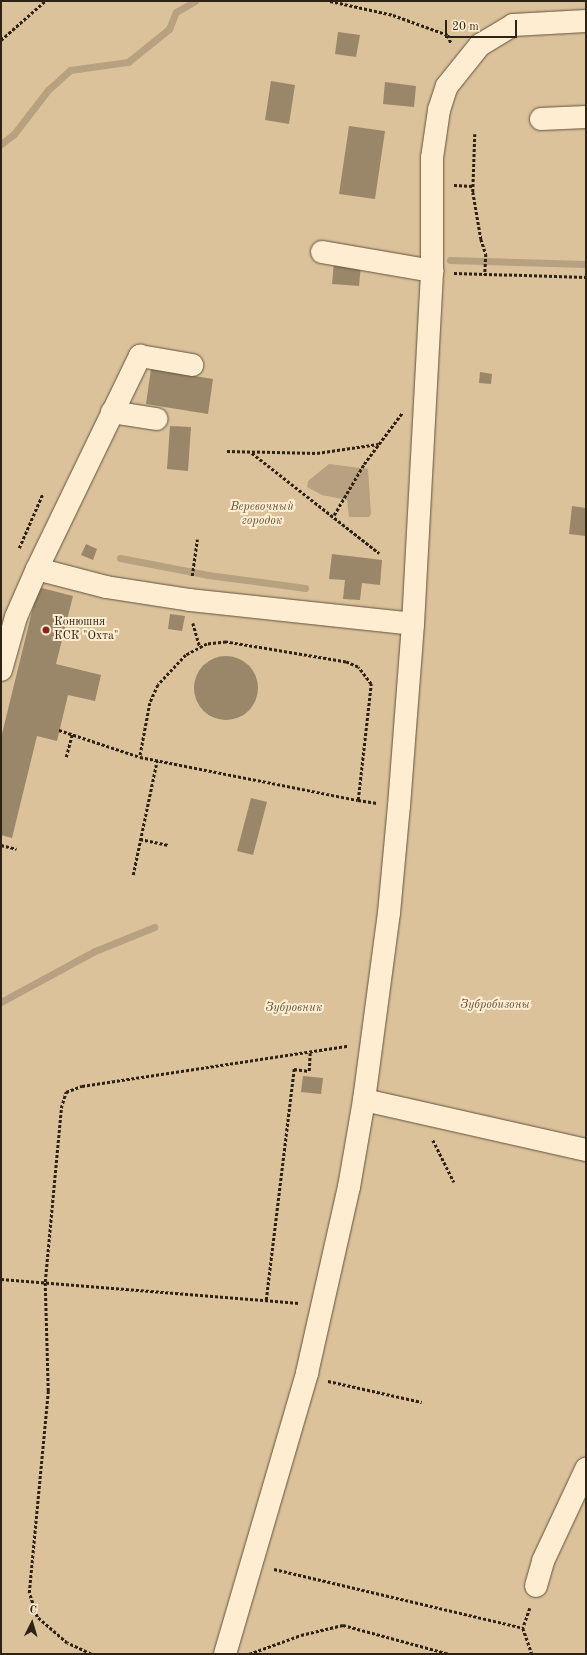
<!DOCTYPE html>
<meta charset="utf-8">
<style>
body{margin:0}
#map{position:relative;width:587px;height:1655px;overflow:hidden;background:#fee3b7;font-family:"Old Standard TT",serif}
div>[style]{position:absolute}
.green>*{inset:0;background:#dbc29b}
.water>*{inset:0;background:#b7a180}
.stream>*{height:7px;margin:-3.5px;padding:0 3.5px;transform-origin:3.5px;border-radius:3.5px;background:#b7a180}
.building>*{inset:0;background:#9a8669}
.round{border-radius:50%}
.path>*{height:2.5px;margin-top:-1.25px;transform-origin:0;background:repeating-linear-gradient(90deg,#2e2214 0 3px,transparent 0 5px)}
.roads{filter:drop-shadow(0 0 1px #62523d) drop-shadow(0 0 1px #62523d)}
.minor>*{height:22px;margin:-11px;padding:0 11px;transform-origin:11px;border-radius:11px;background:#feedd0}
.dots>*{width:11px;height:11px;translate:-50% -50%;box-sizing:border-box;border:2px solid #feedd0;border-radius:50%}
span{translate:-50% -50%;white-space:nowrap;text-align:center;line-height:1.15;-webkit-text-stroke:4px #feedd0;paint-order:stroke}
.park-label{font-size:12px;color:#62523c;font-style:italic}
.poi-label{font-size:12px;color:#2e2214}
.left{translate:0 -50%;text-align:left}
.frame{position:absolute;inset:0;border:2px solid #2e2214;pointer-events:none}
.north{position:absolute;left:12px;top:1603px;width:40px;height:40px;-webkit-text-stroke:3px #feedd0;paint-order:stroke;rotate:5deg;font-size:11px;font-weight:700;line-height:16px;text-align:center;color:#2e2214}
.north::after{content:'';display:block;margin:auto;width:14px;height:18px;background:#2e2214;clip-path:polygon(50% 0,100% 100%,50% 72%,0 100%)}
.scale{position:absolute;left:445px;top:20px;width:72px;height:18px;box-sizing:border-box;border:2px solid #2e2214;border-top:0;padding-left:5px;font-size:12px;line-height:14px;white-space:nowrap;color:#2e2214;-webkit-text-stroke:3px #feedd0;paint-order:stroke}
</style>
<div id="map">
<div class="green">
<div style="clip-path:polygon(1px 1px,586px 1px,586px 1654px,1px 1654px)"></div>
</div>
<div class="water">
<div style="clip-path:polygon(329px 464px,368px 469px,371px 514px,369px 517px,349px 517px,347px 500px,322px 495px,307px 487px,308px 481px)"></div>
</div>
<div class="stream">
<div style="left:1px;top:144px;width:16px;rotate:-38deg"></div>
<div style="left:14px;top:134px;width:56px;rotate:-52.3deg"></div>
<div style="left:48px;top:90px;width:30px;rotate:-42deg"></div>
<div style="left:70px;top:70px;width:59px;rotate:-7.9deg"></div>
<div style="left:128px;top:62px;width:53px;rotate:-38.8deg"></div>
<div style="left:169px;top:29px;width:18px;rotate:-68deg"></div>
<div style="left:176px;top:12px;width:22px;rotate:-30deg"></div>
<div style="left:450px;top:260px;width:136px;rotate:1.7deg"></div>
<div style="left:120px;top:558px;width:90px;rotate:10.9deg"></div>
<div style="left:208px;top:575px;width:98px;rotate:7.6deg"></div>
<div style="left:1px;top:1002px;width:107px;rotate:-28.5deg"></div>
<div style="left:95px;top:951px;width:64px;rotate:-22.1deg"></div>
</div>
<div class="building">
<div style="clip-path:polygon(338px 32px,360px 35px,356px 57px,335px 54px)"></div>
<div style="clip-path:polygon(271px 81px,295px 85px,289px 124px,265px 120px)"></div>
<div style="clip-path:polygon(385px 82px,416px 86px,414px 107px,383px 104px)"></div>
<div style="clip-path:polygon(349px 126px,385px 131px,375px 199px,339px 194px)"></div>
<div style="clip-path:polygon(334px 262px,361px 265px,359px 286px,332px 284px)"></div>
<div style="clip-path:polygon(151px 369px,213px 379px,208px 414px,146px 404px)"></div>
<div style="clip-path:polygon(480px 372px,492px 374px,491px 384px,479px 383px)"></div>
<div style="clip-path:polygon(170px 426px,191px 427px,188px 471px,167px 469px)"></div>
<div style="clip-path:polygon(572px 506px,586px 508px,586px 536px,569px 534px)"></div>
<div style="clip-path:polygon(86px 544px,97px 549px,93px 560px,81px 555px)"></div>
<div style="clip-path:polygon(332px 554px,382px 560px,380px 585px,362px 583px,360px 600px,343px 599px,345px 580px,329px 579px)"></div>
<div style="clip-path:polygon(38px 587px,73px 596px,56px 664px,101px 675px,95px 701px,68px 695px,57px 741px,37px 736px,12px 838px,1px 835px,1px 738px)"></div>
<div style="clip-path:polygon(170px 614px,185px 616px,182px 631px,168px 629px)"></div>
<div class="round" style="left:194px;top:656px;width:64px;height:64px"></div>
<div style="clip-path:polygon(251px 798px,267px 802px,253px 855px,237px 851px)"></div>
<div style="clip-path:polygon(303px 1076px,323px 1078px,321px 1094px,301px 1092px)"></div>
</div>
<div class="path">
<div style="left:330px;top:1px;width:65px;rotate:12.5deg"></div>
<div style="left:393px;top:15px;width:59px;rotate:20deg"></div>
<div style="left:448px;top:35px;width:9px;rotate:69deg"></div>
<div style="left:1px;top:40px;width:59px;rotate:-41.6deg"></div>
<div style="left:475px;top:134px;width:58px;rotate:92deg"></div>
<div style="left:473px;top:192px;width:48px;rotate:80.3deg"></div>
<div style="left:481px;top:239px;width:16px;rotate:72deg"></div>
<div style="left:486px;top:254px;width:21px;rotate:93deg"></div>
<div style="left:454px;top:185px;width:19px;rotate:3deg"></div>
<div style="left:454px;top:273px;width:132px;rotate:1.7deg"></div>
<div style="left:227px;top:451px;width:90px;rotate:1.3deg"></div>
<div style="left:317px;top:453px;width:62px;rotate:-8.4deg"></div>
<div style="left:252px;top:453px;width:162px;rotate:38.2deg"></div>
<div style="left:334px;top:515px;width:59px;rotate:-59.5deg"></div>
<div style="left:364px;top:464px;width:64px;rotate:-53.3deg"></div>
<div style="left:19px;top:548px;width:60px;rotate:-66.4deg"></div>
<div style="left:192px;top:576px;width:37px;rotate:-82deg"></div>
<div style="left:193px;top:623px;width:25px;rotate:74deg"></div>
<div style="left:59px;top:730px;width:85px;rotate:18.4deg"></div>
<div style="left:66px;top:757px;width:24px;rotate:-75deg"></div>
<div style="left:358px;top:800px;width:117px;rotate:-83.6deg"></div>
<div style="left:371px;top:684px;width:21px;rotate:-127deg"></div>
<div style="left:358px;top:667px;width:13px;rotate:-157deg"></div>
<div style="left:346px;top:662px;width:122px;rotate:-170.5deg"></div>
<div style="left:226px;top:642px;width:19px;rotate:174deg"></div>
<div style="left:207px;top:644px;width:24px;rotate:152deg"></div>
<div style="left:186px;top:655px;width:41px;rotate:133deg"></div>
<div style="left:158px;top:685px;width:20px;rotate:114deg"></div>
<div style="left:150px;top:703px;width:55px;rotate:100.5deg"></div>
<div style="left:140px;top:757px;width:222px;rotate:11.2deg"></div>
<div style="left:358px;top:800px;width:19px;rotate:9deg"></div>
<div style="left:140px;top:839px;width:29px;rotate:12deg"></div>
<div style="left:1px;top:845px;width:16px;rotate:14deg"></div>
<div style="left:133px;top:875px;width:117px;rotate:-78.2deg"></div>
<div style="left:433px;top:1140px;width:47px;rotate:63.4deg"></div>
<div style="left:1px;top:1279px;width:299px;rotate:4.6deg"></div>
<div style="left:266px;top:1300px;width:233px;rotate:-83.1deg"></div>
<div style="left:294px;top:1069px;width:15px;rotate:8deg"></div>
<div style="left:309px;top:1071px;width:18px;rotate:-87deg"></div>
<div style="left:328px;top:1381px;width:96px;rotate:12.6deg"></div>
<div style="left:274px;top:1569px;width:256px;rotate:13.3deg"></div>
<div style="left:530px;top:1608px;width:21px;rotate:109deg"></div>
<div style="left:523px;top:1628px;width:28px;rotate:71deg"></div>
<div style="left:91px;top:1654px;width:26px;rotate:-155deg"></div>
<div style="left:67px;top:1643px;width:40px;rotate:-139deg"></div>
<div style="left:37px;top:1617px;width:25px;rotate:-108deg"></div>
<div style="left:29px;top:1593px;width:203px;rotate:-84.6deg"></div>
<div style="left:48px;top:1391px;width:109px;rotate:-91.6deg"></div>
<div style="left:45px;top:1282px;width:175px;rotate:-84.7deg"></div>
<div style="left:61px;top:1108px;width:17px;rotate:-73deg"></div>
<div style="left:66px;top:1092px;width:17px;rotate:-21deg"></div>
<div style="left:82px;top:1086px;width:269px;rotate:-8.6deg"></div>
<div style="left:249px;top:1654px;width:55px;rotate:-20.1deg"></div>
<div style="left:301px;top:1635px;width:43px;rotate:-13.4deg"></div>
<div style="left:343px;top:1625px;width:111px;rotate:15.2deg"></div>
</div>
<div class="roads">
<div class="minor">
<div style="left:541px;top:119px;width:45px;rotate:-2.5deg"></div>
<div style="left:322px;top:252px;width:112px;rotate:9.8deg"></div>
<div style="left:112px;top:412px;width:45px;rotate:9deg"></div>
<div style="left:37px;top:569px;width:71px;rotate:14.6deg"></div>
<div style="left:106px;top:587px;width:85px;rotate:8.8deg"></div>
<div style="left:190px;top:600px;width:224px;rotate:6.1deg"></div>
<div style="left:1px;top:670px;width:55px;rotate:-74.2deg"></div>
<div style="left:16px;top:617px;width:52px;rotate:-66.4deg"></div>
<div style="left:37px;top:569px;width:237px;rotate:-64.2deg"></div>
<div style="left:140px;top:356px;width:53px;rotate:9.8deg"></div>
<div style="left:364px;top:1100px;width:228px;rotate:12.7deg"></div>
<div style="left:536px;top:1586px;width:26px;rotate:-74deg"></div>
<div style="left:543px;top:1561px;width:102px;rotate:-64.9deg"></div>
<div style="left:225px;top:1654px;width:293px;rotate:-73.7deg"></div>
<div style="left:307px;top:1373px;width:191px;rotate:-77.3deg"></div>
<div style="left:349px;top:1187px;width:88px;rotate:-80.2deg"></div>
<div style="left:364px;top:1100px;width:189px;rotate:-82.4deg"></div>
<div style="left:389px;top:913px;width:107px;rotate:-84.7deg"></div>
<div style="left:399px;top:806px;width:183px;rotate:-85.6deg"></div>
<div style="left:413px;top:624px;width:354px;rotate:-86.9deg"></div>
<div style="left:432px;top:271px;width:113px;rotate:-90deg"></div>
<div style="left:432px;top:158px;width:49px;rotate:-81.7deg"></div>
<div style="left:439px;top:110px;width:25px;rotate:-72deg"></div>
<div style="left:447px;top:86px;width:53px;rotate:-51.2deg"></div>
<div style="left:480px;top:45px;width:39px;rotate:-31deg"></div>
<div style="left:513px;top:25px;width:73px;rotate:-3.1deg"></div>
</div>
</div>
<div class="dots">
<div style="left:46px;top:630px;background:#8f2418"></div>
</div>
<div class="park-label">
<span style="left:262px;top:515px">Веревочный<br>городок</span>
<span style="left:495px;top:1006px">Зубробизоны</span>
<span style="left:294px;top:1009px">Зубровник</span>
</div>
<div class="poi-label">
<span class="left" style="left:54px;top:630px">Конюшня<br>КСК "Охта"</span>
</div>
<div class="frame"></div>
<div class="north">С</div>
<div class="scale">20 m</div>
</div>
